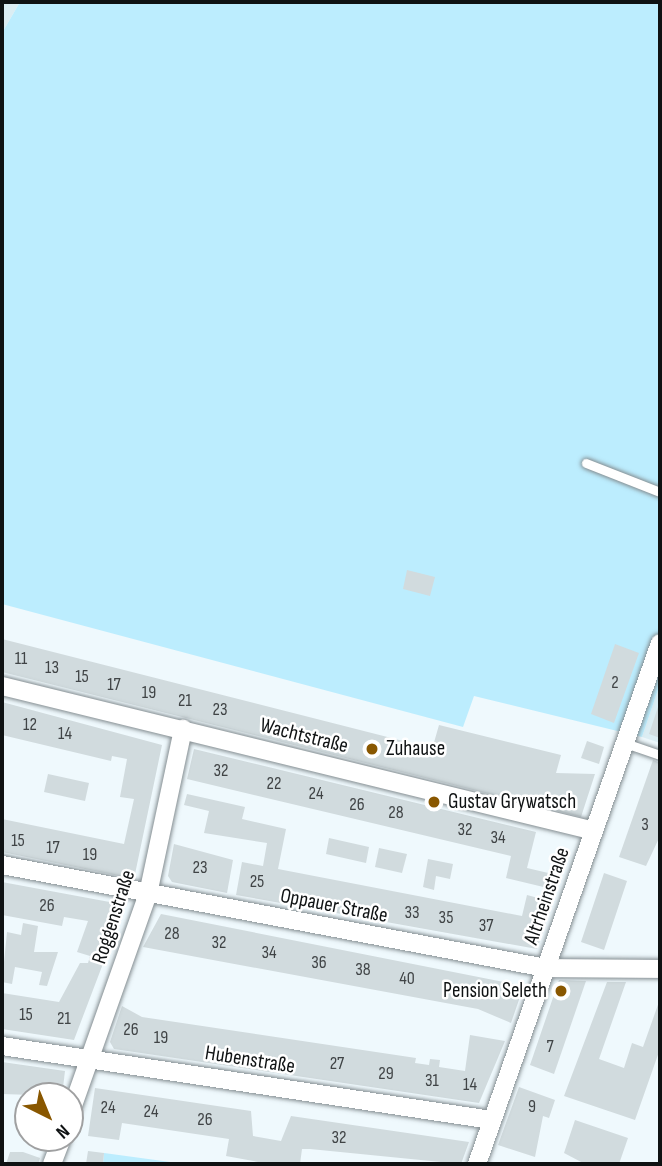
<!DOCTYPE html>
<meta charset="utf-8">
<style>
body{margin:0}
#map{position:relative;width:662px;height:1166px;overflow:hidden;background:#eff9fd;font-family:"Sofia Sans Condensed",sans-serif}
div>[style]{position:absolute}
.built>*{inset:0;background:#dbedf3}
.green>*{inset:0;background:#bcedfe}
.building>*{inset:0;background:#d1dbde}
.roads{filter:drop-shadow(0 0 2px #848d91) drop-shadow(0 0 2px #848d91)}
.service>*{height:9px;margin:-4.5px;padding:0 4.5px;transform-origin:4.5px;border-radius:4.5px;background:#fff}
.minor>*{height:18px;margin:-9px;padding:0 9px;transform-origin:9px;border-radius:9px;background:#fff}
.dots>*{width:19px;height:19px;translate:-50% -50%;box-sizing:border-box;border:4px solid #fff;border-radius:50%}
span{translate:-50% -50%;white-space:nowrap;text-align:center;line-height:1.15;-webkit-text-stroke:5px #fff;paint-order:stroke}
.number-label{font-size:18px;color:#404446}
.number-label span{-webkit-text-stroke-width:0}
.street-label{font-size:21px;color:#0f1213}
.poi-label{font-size:21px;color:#0f1213}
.left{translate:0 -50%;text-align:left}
.right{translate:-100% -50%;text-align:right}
.frame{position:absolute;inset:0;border:4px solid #0f1213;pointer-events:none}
.north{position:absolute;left:14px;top:1082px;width:70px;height:70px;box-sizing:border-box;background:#fff;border:2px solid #9fa0a1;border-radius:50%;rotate:137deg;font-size:19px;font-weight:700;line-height:28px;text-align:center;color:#0f1213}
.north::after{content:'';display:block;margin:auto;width:24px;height:32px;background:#895700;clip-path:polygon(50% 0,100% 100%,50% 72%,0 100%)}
</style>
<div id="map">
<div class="built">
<div style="clip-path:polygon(2px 2px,20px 2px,2px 33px)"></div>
<div style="clip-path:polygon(660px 684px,660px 743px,642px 737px)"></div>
</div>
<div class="green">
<div style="clip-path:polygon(20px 2px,660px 2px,660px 684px,642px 737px,474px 696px,463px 727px,2px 604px,2px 33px)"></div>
<div style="clip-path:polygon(104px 1153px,185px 1164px,103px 1164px)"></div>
</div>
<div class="building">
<div style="clip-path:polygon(407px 570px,435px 577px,430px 596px,403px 589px)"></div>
<div style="clip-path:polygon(2px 639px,411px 743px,433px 746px,439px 725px,561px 755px,556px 773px,595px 774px,581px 817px,2px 672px)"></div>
<div style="clip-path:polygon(615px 644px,639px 653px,614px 723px,591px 714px)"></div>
<div style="clip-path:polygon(660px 701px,660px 738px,649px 734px)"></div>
<div style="clip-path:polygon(2px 702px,162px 745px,134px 879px,2px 852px,2px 819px,124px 844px,134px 799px,120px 797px,127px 759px,112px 756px,111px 761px,2px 735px)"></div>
<div style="clip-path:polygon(587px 741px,604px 747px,599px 764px,581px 758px)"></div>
<div style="clip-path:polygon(194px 749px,536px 832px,527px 868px,561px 876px,556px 890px,506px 878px,511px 856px,187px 779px)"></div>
<div style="clip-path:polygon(653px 760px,660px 763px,660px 836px,646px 866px,619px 857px)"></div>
<div style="clip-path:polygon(48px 774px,89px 783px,85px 801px,44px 792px)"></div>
<div style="clip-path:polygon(187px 794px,245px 807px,242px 819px,286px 829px,278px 869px,522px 916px,527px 895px,553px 902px,537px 949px,236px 895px,242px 862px,263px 866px,267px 843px,204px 833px,209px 811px,184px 805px)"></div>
<div style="clip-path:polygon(329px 838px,369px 847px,366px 863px,326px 854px)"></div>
<div style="clip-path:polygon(174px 844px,233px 860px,227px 893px,172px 882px,168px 876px)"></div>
<div style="clip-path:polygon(379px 848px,407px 854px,402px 873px,375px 867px)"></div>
<div style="clip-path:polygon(428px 859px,453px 864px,450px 879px,436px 876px,434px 890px,423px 887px)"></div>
<div style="clip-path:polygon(604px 873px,627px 881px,604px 950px,581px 942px)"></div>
<div style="clip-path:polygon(2px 882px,115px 903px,123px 911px,74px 1040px,2px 1029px,2px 993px,59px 1002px,80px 963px,88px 963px,90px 956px,77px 952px,88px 921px,64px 917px,62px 926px,2px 915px)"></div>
<div style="clip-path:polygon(161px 914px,519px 985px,522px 991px,511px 1023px,478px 1009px,143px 947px)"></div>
<div style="clip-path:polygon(23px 923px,38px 926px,34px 952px,58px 952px,47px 986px,39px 985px,42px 972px,15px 967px,12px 984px,2px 982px,7px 932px,21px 935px)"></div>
<div style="clip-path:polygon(559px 980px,586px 981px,554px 1074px,530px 1065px)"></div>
<div style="clip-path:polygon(607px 982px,626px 982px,599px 1059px,624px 1068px,632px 1043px,643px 1047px,660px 999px,660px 1049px,635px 1120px,564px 1096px)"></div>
<div style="clip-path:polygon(122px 1006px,142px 1017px,416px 1058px,415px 1063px,429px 1065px,430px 1059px,440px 1060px,439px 1067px,465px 1071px,470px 1035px,505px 1041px,479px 1103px,114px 1049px,110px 1042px)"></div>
<div style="clip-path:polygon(2px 1062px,65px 1071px,62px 1096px,2px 1094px)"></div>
<div style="clip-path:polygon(519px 1087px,555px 1100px,549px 1118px,543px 1116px,535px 1157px,498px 1145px)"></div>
<div style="clip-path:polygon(95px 1088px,251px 1111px,253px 1136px,281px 1141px,291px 1116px,469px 1142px,461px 1164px,310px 1149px,302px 1149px,300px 1164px,269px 1164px,226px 1156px,229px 1139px,122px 1123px,119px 1140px,88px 1136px)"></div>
<div style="clip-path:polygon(22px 1107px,28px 1108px,28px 1135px,19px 1134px)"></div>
<div style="clip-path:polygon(575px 1120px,628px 1138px,619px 1164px,585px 1164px,564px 1153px)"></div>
<div style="clip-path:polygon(88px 1151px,104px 1153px,103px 1164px,86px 1164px)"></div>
<div style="clip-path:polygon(10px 1152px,23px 1152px,40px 1158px,38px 1164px,6px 1164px)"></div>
</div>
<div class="roads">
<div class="service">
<div style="left:586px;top:463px;width:79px;rotate:21.4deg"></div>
<div style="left:625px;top:743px;width:37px;rotate:19deg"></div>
</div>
<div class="minor">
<div style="left:2px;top:686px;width:609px;rotate:13.76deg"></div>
<div style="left:2px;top:865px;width:554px;rotate:10.72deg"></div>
<div style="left:546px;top:968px;width:114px;rotate:0.5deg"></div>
<div style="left:2px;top:1046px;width:496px;rotate:8.6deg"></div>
<div style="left:70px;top:1114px;width:233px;rotate:-70.5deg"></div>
<div style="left:148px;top:894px;width:169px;rotate:-78deg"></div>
<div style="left:52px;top:1164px;width:28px;rotate:-69deg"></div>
<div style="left:477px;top:1164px;width:552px;rotate:-70.65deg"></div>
</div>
</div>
<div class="dots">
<div style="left:372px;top:749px;background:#895700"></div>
<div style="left:434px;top:802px;background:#895700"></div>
<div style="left:561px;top:991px;background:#895700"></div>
</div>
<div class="number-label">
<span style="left:21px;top:659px">11</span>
<span style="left:52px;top:668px">13</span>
<span style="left:82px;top:677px">15</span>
<span style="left:615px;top:683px">2</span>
<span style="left:114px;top:685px">17</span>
<span style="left:149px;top:693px">19</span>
<span style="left:185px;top:701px">21</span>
<span style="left:220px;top:710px">23</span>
<span style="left:30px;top:725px">12</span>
<span style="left:65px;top:734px">14</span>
<span style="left:221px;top:771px">32</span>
<span style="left:274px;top:784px">22</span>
<span style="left:316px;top:794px">24</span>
<span style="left:357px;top:805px">26</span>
<span style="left:396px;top:813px">28</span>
<span style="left:645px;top:825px">3</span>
<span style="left:465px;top:830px">32</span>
<span style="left:498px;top:838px">34</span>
<span style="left:18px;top:841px">15</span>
<span style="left:53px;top:848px">17</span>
<span style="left:90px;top:855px">19</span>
<span style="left:200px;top:868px">23</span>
<span style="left:257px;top:882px">25</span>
<span style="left:47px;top:906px">26</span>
<span style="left:412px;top:913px">33</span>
<span style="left:446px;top:918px">35</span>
<span style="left:486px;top:926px">37</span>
<span style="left:172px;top:934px">28</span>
<span style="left:219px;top:943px">32</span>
<span style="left:269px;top:953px">34</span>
<span style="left:319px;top:963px">36</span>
<span style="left:363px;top:970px">38</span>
<span style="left:407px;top:979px">40</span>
<span style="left:26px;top:1015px">15</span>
<span style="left:64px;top:1019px">21</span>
<span style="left:131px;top:1030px">26</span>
<span style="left:161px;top:1038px">19</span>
<span style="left:550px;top:1047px">7</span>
<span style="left:337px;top:1064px">27</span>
<span style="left:386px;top:1074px">29</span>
<span style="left:432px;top:1081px">31</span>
<span style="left:470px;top:1085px">14</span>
<span style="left:532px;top:1107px">9</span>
<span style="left:108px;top:1108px">24</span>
<span style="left:151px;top:1112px">24</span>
<span style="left:205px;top:1120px">26</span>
<span style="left:339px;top:1138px">32</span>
</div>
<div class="street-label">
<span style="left:304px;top:736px;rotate:14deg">Wachtstraße</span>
<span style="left:547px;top:896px;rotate:-71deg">Altrheinstraße</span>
<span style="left:334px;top:906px;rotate:11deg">Oppauer Straße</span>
<span style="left:114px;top:917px;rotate:-72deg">Roggenstraße</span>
<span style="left:250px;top:1060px;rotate:9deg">Hubenstraße</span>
</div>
<div class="poi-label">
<span class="left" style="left:386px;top:749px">Zuhause</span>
<span class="left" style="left:448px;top:802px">Gustav Grywatsch</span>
<span class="right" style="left:547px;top:991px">Pension Seleth</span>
</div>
<div class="frame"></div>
<div class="north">N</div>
</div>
